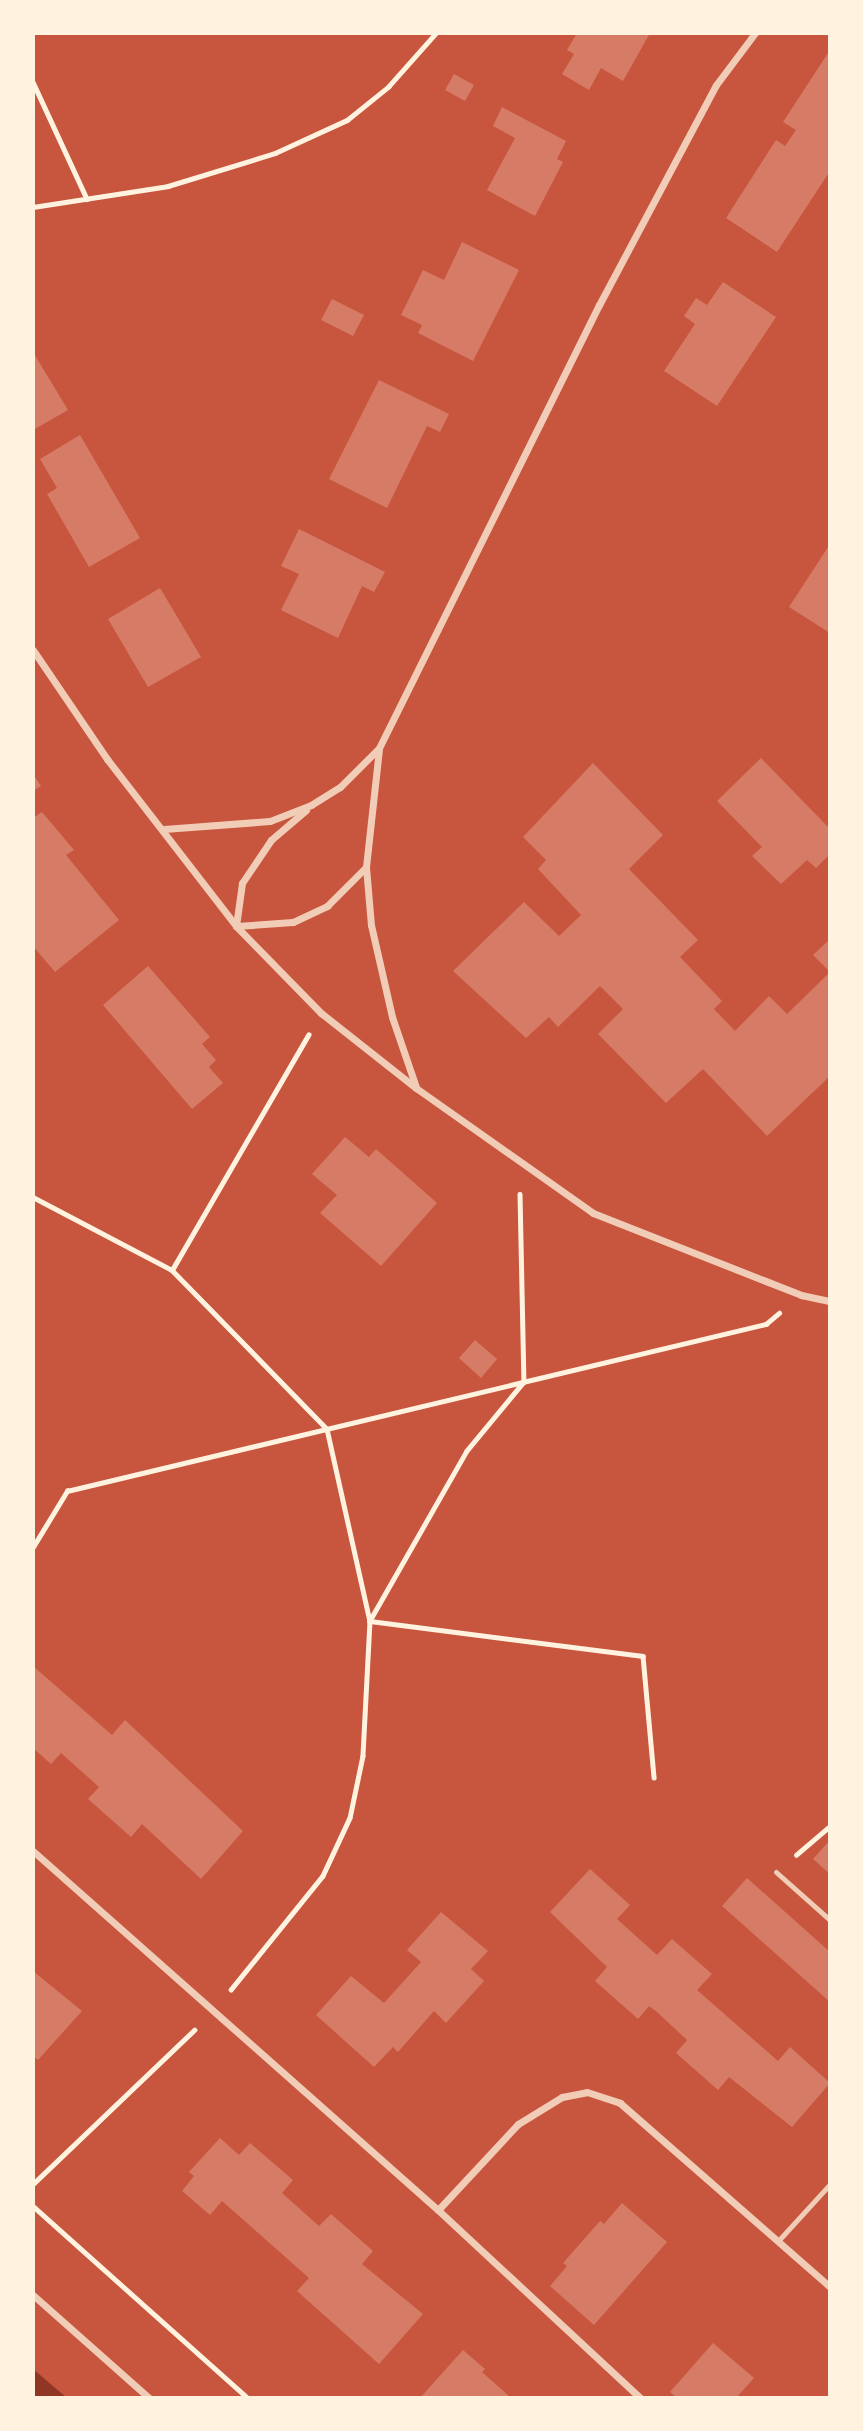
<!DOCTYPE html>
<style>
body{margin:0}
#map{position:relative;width:863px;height:2431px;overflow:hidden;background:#c8553d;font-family:"Nunito Sans",sans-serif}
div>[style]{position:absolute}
.water>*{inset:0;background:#8f3625}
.building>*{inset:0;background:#d67c66}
.path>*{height:4.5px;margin:-2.25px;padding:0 2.25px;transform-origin:2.25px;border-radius:2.25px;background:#fff3e0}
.service>*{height:5px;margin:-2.5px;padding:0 2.5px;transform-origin:2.5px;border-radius:2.5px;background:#f1ccb7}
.minor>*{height:7px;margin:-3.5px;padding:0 3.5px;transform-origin:3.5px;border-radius:3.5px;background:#f1ccb7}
span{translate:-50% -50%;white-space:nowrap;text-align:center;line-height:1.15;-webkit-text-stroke:7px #fff3e0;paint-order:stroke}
.frame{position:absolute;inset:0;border:35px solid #fff3e0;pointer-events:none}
</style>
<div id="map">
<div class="water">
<div style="clip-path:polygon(33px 2369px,67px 2398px,33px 2398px)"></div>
</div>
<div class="building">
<div style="clip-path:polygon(577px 33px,650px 33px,623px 81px,601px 68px,589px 90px,562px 74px,574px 54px,567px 50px)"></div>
<div style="clip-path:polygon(830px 50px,830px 171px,777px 252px,726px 218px,776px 140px,785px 146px,796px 130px,783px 122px)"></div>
<div style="clip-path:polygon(454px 74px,474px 85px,465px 101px,445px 90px)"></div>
<div style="clip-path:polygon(502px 107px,566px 141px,557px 159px,563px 162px,535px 216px,487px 190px,515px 138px,493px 126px)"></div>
<div style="clip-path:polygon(462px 242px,519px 270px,473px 361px,418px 333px,422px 325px,401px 315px,423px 270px,444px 280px)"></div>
<div style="clip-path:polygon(723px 282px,776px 317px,717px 406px,664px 371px,695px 324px,684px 316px,696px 298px,707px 305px)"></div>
<div style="clip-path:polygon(332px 299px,364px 315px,353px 336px,321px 320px)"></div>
<div style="clip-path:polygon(33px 352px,68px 410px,33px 430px)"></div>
<div style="clip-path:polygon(379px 380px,449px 414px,440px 432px,427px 426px,387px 508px,329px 479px)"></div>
<div style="clip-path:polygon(80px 435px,140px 538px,89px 567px,47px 494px,57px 488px,40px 459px)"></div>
<div style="clip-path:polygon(299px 529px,385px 572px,374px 592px,362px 586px,338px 638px,281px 610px,299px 574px,281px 566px)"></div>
<div style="clip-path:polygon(830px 544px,830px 633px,789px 607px)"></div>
<div style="clip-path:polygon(160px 588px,201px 657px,148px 687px,108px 619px)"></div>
<div style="clip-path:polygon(761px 758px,830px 829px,830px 854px,816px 868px,807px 860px,781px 884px,752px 856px,762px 847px,717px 801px)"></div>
<div style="clip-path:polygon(593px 763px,663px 835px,629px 869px,698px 940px,680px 957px,722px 1001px,714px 1009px,735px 1031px,769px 996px,787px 1014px,830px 972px,830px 1076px,767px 1136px,703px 1069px,666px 1103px,598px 1034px,623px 1009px,600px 986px,558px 1027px,549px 1017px,526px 1038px,453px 971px,524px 902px,559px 936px,581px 915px,538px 869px,546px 860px,523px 837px)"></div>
<div style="clip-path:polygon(33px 774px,41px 786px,33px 791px)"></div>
<div style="clip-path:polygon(42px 812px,74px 850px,66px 855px,119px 920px,55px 972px,33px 946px,33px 818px)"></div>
<div style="clip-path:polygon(830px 939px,830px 972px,813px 955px)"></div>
<div style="clip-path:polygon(148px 966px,210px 1037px,202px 1044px,216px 1060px,209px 1067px,223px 1083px,192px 1109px,103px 1005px)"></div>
<div style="clip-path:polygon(345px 1137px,369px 1157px,376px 1149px,437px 1203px,381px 1266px,320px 1213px,337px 1195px,312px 1174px)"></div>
<div style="clip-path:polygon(475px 1340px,497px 1359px,481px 1378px,459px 1358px)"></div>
<div style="clip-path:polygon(33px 1666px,112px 1735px,125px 1720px,243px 1831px,201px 1879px,142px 1824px,131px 1837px,88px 1799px,99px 1787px,61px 1753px,51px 1764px,33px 1748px)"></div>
<div style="clip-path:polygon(830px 1840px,830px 1874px,813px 1859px)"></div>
<div style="clip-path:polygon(590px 1869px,630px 1905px,617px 1919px,657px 1955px,672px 1939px,712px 1974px,697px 1990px,778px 2061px,790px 2047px,830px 2083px,792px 2127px,729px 2077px,718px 2090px,676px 2053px,687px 2040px,657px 2012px,649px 2006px,638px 2019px,595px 1981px,607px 1967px,550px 1912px)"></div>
<div style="clip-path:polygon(747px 1878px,830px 1952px,830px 2002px,722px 1906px)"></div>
<div style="clip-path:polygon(441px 1912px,488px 1951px,471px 1969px,484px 1981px,446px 2023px,434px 2011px,398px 2052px,393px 2047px,374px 2067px,316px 2015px,351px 1976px,384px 2003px,421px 1962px,407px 1950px)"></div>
<div style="clip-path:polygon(33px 1971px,82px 2011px,38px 2060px,33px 2056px)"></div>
<div style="clip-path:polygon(220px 2138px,239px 2155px,250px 2143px,293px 2180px,282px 2193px,319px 2226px,331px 2214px,373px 2251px,362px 2264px,423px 2314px,379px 2364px,297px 2291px,309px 2278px,222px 2201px,210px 2215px,182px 2191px,194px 2176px,189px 2172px)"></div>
<div style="clip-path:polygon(622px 2203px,667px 2242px,594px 2325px,550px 2286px,567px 2266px,563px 2263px,600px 2221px,604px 2224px)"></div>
<div style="clip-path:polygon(713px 2343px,754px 2378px,736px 2398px,677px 2398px,670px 2392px)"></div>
<div style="clip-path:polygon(463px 2350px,485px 2369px,482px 2372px,511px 2398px,420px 2398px)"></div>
</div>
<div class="path">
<div style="left:33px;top:82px;width:129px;rotate:65.2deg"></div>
<div style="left:33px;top:207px;width:137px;rotate:-8.8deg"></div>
<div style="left:168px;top:186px;width:112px;rotate:-17.1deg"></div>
<div style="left:275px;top:153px;width:79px;rotate:-24.6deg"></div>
<div style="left:347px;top:120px;width:53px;rotate:-38.8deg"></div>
<div style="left:388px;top:87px;width:72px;rotate:-48.4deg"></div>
<div style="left:520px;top:1194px;width:188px;rotate:88.8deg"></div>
<div style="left:524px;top:1382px;width:89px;rotate:129.6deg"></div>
<div style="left:467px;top:1451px;width:196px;rotate:119.7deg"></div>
<div style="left:370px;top:1621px;width:275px;rotate:7.3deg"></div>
<div style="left:643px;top:1656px;width:122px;rotate:84.8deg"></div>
<div style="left:33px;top:1197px;width:157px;rotate:27.7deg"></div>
<div style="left:172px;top:1270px;width:222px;rotate:45.7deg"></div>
<div style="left:327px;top:1429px;width:197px;rotate:77.4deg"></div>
<div style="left:370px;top:1621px;width:135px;rotate:93deg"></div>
<div style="left:363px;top:1756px;width:63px;rotate:101.8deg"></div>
<div style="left:350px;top:1818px;width:64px;rotate:115deg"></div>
<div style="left:323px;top:1876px;width:146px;rotate:128.9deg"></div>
<div style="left:172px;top:1270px;width:272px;rotate:-59.9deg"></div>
<div style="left:33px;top:1547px;width:66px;rotate:-58.7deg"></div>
<div style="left:67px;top:1491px;width:719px;rotate:-13.44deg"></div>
<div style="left:766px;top:1324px;width:17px;rotate:-40deg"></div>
<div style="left:796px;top:1855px;width:45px;rotate:-40.5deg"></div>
<div style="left:33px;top:2184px;width:223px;rotate:-43.7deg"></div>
<div style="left:33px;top:2206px;width:288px;rotate:41.8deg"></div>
</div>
<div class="service">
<div style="left:776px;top:1872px;width:72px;rotate:41.6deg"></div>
<div style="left:778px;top:2241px;width:77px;rotate:-47.6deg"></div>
</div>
<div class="minor">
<div style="left:33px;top:650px;width:132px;rotate:55.8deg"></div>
<div style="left:107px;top:759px;width:211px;rotate:52.3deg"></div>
<div style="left:236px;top:926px;width:122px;rotate:45.7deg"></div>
<div style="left:321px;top:1013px;width:121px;rotate:38.3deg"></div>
<div style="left:416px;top:1088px;width:217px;rotate:35.2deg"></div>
<div style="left:593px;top:1213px;width:224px;rotate:21.5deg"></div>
<div style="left:801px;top:1295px;width:30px;rotate:12deg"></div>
<div style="left:379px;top:749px;width:119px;rotate:96.3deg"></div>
<div style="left:366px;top:867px;width:58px;rotate:85.1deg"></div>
<div style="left:371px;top:925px;width:94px;rotate:77.1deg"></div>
<div style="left:392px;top:1017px;width:74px;rotate:71.1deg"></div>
<div style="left:306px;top:810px;width:46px;rotate:139.4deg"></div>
<div style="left:271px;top:840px;width:52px;rotate:124deg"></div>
<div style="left:242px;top:883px;width:43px;rotate:97.9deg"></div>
<div style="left:236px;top:926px;width:57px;rotate:-4deg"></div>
<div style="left:293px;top:922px;width:38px;rotate:-25deg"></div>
<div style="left:327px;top:906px;width:55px;rotate:-45deg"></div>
<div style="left:164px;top:829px;width:106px;rotate:-4.3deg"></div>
<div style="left:270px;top:821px;width:44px;rotate:-21.3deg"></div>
<div style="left:311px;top:805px;width:34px;rotate:-32deg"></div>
<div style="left:340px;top:787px;width:55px;rotate:-45deg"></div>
<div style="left:379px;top:748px;width:495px;rotate:-63.6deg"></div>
<div style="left:599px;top:305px;width:249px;rotate:-62deg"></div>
<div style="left:716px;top:85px;width:65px;rotate:-53.1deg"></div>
<div style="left:33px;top:1851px;width:541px;rotate:41.55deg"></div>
<div style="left:438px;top:2210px;width:117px;rotate:-47.1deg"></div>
<div style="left:518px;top:2124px;width:52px;rotate:-31.5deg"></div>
<div style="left:562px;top:2097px;width:25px;rotate:-11deg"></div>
<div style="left:587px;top:2092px;width:35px;rotate:18deg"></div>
<div style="left:620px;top:2103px;width:279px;rotate:41.2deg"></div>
<div style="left:438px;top:2210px;width:276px;rotate:42.9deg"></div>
<div style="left:33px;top:2295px;width:155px;rotate:41.6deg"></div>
</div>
<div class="frame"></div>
</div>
